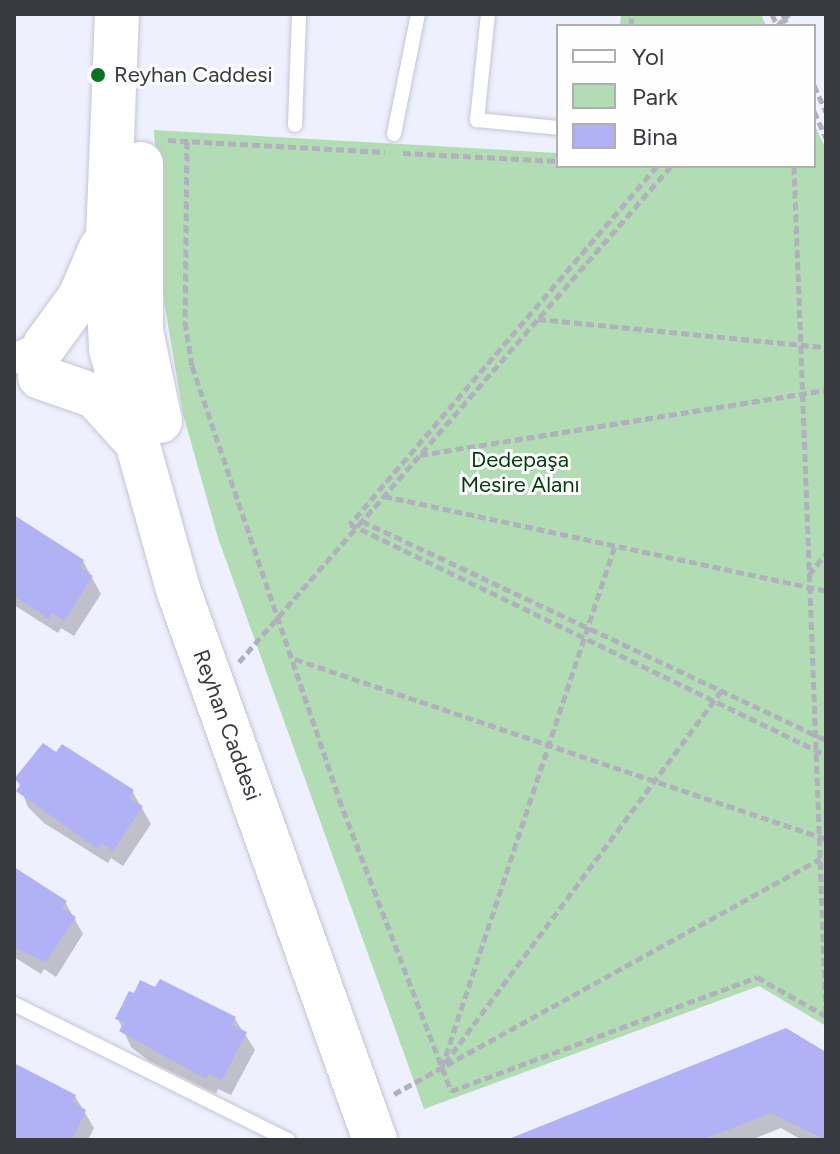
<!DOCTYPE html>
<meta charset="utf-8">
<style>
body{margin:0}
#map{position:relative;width:840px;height:1154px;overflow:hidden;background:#eff0fd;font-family:Figtree,sans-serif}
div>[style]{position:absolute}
.green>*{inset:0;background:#b2dcb3}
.shadow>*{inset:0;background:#0003}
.building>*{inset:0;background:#b1b2f5}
.path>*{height:5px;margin-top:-2.5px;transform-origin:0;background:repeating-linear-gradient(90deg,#b0b1bc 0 8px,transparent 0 12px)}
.roads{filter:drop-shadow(0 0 2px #c4c5d5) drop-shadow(0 0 2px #c4c5d5)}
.lane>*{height:14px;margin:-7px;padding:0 7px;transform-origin:7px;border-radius:7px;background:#fff}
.street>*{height:30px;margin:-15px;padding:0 15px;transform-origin:15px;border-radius:15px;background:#fff}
.primary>*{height:44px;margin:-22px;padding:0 22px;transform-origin:22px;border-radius:22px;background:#fff}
.dots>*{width:22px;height:22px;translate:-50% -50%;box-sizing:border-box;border:4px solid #fefefe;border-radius:50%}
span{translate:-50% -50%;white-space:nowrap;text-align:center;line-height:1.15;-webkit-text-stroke:6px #fefefe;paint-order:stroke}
.poi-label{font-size:22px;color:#393940}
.left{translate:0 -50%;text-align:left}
.park-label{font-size:22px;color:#003f0c}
.street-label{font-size:22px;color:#393940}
.frame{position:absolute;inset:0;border:16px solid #393940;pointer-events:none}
.legend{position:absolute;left:556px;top:24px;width:260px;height:144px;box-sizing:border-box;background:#fefefe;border:2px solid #afafb2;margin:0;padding:10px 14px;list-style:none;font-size:24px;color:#393940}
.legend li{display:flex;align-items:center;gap:16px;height:40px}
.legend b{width:40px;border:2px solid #afafb2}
</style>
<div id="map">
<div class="green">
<div style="clip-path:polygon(621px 14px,761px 14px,766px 26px,620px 26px)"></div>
<div style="clip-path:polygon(814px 124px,826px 149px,826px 1026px,759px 986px,424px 1109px,218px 538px,183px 414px,164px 301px,154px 130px,558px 153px,558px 166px,814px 166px)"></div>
</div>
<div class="shadow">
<div style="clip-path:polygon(14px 517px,83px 561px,101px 594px,74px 636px,61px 628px,58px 633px,14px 605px)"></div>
<div style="clip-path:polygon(17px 779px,132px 791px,151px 824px,123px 866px,111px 858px,108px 863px,44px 823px,28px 807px)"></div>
<div style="clip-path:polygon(14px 869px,65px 902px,83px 934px,56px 977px,44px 969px,41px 974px,14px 957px)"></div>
<div style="clip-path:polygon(118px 1019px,235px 1019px,255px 1050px,231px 1095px,218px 1089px,216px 1094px,149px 1061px,131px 1047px)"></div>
<div style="clip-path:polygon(826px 1054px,826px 1140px,802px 1140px,781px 1128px,751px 1140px,508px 1140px)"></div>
<div style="clip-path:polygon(14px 1066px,75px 1096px,94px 1128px,88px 1140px,14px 1140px)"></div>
</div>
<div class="building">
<div style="clip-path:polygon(14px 515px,84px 560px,80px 567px,93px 576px,64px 621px,52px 613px,49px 619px,14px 596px)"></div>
<div style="clip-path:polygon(43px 743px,56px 752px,62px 744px,134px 790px,129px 798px,143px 806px,113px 851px,101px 843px,98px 849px,16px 791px,21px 784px,14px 779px)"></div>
<div style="clip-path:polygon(14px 867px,67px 901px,62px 908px,76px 917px,46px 962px,14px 948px)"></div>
<div style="clip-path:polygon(160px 979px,236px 1017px,232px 1025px,247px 1032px,222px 1080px,209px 1074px,206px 1079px,119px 1031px,124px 1022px,115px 1019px,129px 991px,134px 993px,140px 980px,155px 987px)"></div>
<div style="clip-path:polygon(786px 1028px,826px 1052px,826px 1140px,771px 1113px,701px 1140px,506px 1140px)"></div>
<div style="clip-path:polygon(14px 1063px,76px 1095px,72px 1102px,86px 1110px,72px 1140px,14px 1140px)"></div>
</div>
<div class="path">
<div style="left:772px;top:14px;width:12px;rotate:66deg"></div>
<div style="left:783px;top:15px;width:12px;rotate:66deg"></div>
<div style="left:631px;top:26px;width:12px;rotate:-85deg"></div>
<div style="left:777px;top:26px;width:17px;rotate:-45deg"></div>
<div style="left:814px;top:85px;width:30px;rotate:66deg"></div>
<div style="left:814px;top:111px;width:30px;rotate:66deg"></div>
<div style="left:168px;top:140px;width:217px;rotate:3.2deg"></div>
<div style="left:187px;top:141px;width:181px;rotate:90.6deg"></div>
<div style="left:185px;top:322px;width:45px;rotate:81deg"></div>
<div style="left:192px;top:366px;width:457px;rotate:71.2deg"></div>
<div style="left:339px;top:799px;width:313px;rotate:69deg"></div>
<div style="left:451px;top:1091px;width:327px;rotate:-20.4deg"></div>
<div style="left:757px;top:977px;width:79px;rotate:29.5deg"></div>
<div style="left:403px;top:153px;width:155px;rotate:3deg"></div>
<div style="left:657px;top:166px;width:472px;rotate:130.6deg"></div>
<div style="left:350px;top:524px;width:529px;rotate:25.89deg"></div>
<div style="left:671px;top:166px;width:471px;rotate:131deg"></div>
<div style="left:362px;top:521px;width:513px;rotate:25.27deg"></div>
<div style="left:794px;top:166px;width:851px;rotate:87.84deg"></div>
<div style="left:538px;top:319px;width:289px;rotate:5.6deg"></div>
<div style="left:420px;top:455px;width:411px;rotate:-9.1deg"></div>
<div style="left:384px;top:496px;width:452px;rotate:12.1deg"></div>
<div style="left:809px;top:575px;width:28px;rotate:-52deg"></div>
<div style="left:295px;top:659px;width:561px;rotate:18.73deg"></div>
<div style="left:239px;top:662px;width:187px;rotate:-48.9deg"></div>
<div style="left:445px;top:1063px;width:463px;rotate:-53.4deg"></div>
<div style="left:442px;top:1067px;width:550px;rotate:-71.66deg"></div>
<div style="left:394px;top:1094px;width:487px;rotate:-28.9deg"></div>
</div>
<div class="roads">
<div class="lane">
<div style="left:488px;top:14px;width:107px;rotate:95.9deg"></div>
<div style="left:477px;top:120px;width:81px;rotate:5.6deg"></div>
<div style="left:295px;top:125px;width:111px;rotate:-87.9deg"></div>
<div style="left:394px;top:134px;width:122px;rotate:-78.7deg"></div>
<div style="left:14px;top:1004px;width:306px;rotate:26.4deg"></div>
</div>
<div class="street">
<div style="left:14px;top:359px;width:34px;rotate:-24deg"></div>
</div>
<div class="primary">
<div style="left:117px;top:14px;width:252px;rotate:92.3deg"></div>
<div style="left:107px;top:266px;width:83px;rotate:87.2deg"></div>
<div style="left:111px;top:349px;width:252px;rotate:74.4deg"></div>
<div style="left:179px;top:592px;width:582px;rotate:70.32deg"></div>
<div style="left:141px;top:164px;width:167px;rotate:90deg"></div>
<div style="left:141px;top:331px;width:92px;rotate:78.1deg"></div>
<div style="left:45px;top:345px;width:59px;rotate:-53.9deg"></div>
<div style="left:80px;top:297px;width:53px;rotate:-66.8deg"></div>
<div style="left:40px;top:377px;width:58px;rotate:19.1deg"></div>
<div style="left:95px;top:396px;width:55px;rotate:47.9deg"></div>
</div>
</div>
<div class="dots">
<div style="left:98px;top:75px;background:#0a7223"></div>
</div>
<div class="poi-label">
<span class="left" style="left:114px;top:75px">Reyhan Caddesi</span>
</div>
<div class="park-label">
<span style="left:520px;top:472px">Dedepaşa<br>Mesire Alanı</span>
</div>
<div class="street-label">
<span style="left:227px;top:725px;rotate:70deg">Reyhan Caddesi</span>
</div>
<div class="frame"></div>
<ul class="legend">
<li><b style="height:10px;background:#fff"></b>Yol</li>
<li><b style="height:22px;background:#b2dcb3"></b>Park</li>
<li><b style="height:22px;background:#b1b2f5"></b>Bina</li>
</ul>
</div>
